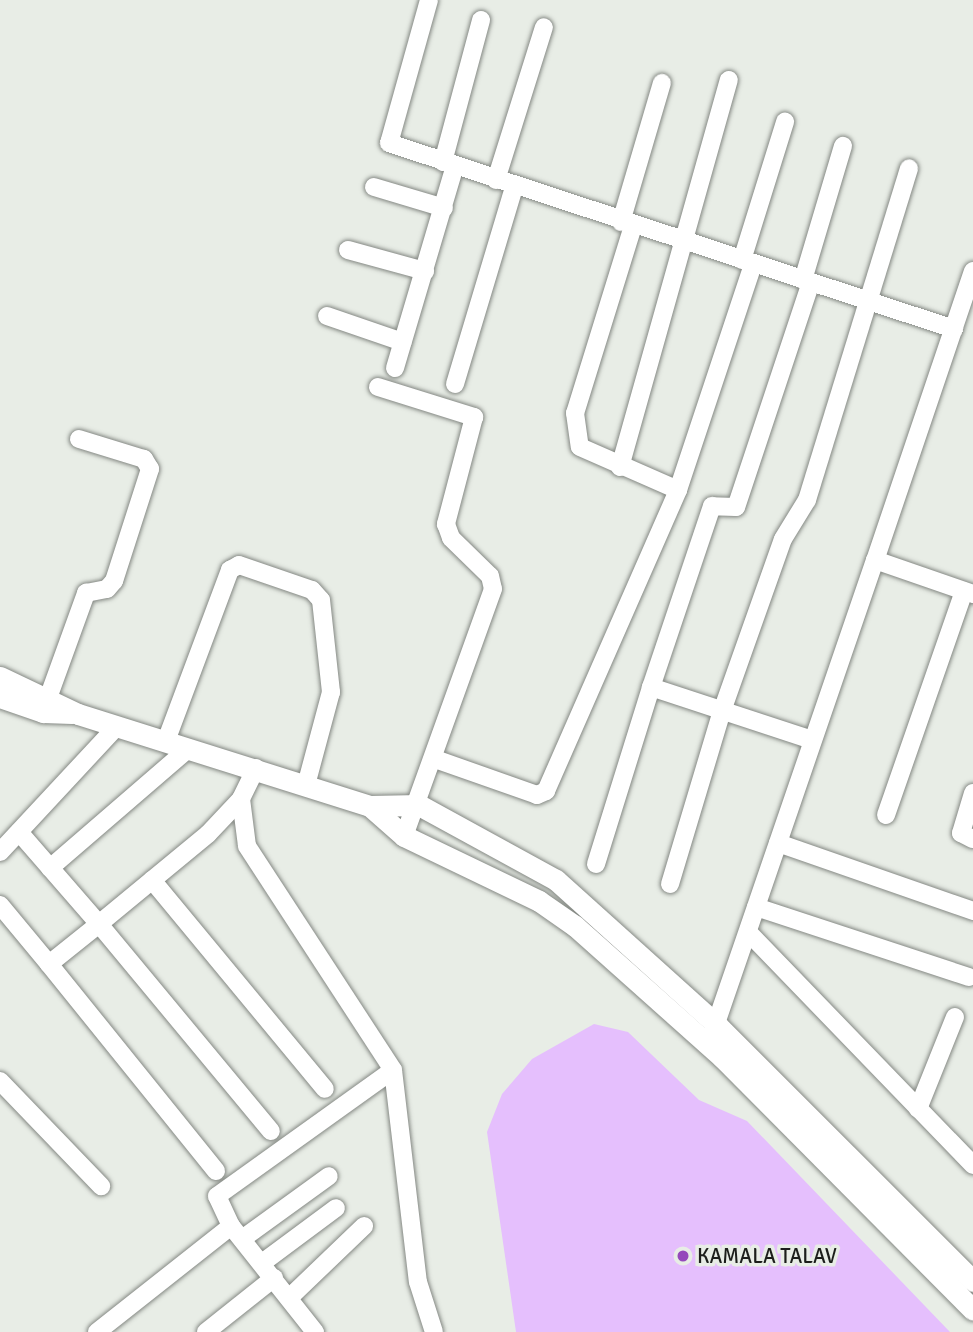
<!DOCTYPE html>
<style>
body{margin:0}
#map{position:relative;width:973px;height:1332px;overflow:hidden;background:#e8ede6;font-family:Signika,sans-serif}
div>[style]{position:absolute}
.water>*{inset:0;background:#e5bffd}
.roads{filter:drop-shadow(0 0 2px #848883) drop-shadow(0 0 2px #848883)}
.minor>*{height:18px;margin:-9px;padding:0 9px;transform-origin:9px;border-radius:9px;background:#fff}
.tertiary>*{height:21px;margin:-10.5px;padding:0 10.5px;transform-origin:10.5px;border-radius:10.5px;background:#fff}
.dots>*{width:19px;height:19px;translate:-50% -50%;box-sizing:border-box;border:4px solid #e8ede6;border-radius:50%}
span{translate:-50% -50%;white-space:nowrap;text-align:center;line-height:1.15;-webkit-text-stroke:7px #e8ede6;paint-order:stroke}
.poi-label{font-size:21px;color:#1c1e1b}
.left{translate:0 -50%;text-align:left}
</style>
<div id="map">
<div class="water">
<div style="clip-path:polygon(594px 1024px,628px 1032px,699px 1100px,747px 1121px,950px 1332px,516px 1332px,487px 1132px,502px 1094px,532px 1059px)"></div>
</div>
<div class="roads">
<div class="minor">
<div style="left:429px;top:0;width:148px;rotate:105.6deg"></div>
<div style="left:389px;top:143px;width:595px;rotate:18.22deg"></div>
<div style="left:443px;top:162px;width:147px;rotate:-75deg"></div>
<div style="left:496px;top:180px;width:160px;rotate:-72.6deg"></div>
<div style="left:374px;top:187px;width:73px;rotate:16.7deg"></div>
<div style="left:621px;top:222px;width:145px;rotate:-73.6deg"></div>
<div style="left:633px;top:226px;width:196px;rotate:107.2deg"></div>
<div style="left:575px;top:413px;width:34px;rotate:82deg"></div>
<div style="left:580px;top:447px;width:107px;rotate:23.7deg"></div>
<div style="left:678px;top:490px;width:238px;rotate:-71.6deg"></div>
<div style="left:348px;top:250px;width:80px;rotate:15.3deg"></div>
<div style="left:742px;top:260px;width:145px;rotate:-72.7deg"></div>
<div style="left:973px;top:271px;width:305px;rotate:108.7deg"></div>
<div style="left:875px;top:560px;width:104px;rotate:19.1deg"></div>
<div style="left:803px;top:280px;width:140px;rotate:-73.4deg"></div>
<div style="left:811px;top:282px;width:237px;rotate:108.4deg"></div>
<div style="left:736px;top:507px;width:24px;rotate:-178deg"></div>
<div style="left:712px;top:506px;width:191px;rotate:108.6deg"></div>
<div style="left:651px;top:687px;width:169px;rotate:18.2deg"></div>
<div style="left:327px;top:316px;width:80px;rotate:18.9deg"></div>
<div style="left:395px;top:368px;width:211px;rotate:-73.5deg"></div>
<div style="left:455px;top:384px;width:206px;rotate:-73.3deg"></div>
<div style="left:378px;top:387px;width:101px;rotate:17.4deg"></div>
<div style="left:474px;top:417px;width:111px;rotate:104.7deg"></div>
<div style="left:446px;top:524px;width:15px;rotate:70deg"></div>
<div style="left:451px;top:538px;width:54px;rotate:44.3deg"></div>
<div style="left:490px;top:576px;width:13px;rotate:77deg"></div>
<div style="left:493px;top:589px;width:263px;rotate:109.8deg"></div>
<div style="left:620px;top:467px;width:402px;rotate:-74.3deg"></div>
<div style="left:43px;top:712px;width:127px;rotate:-70.1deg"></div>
<div style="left:86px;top:593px;width:21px;rotate:-11deg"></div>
<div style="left:107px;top:589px;width:11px;rotate:-49deg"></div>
<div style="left:114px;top:581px;width:118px;rotate:-72.2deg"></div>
<div style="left:150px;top:469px;width:12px;rotate:-121deg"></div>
<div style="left:144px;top:459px;width:68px;rotate:-162.9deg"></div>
<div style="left:166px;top:741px;width:183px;rotate:-69.5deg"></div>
<div style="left:230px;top:570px;width:10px;rotate:-29deg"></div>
<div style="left:239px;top:565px;width:77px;rotate:18.9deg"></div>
<div style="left:312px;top:590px;width:13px;rotate:48deg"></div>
<div style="left:321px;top:600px;width:93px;rotate:83.8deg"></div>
<div style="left:331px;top:692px;width:96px;rotate:105deg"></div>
<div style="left:435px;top:759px;width:108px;rotate:19.4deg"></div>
<div style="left:537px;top:795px;width:10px;rotate:-24deg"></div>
<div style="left:546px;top:791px;width:329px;rotate:-66.3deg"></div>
<div style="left:256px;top:768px;width:34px;rotate:116deg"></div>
<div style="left:241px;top:799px;width:47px;rotate:82.7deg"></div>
<div style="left:247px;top:846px;width:267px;rotate:56.9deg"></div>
<div style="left:393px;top:1070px;width:213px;rotate:83.3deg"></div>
<div style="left:418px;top:1282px;width:52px;rotate:72.3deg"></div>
<div style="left:973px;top:793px;width:42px;rotate:106.7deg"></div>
<div style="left:961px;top:833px;width:13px;rotate:27deg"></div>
<div style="left:241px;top:799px;width:48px;rotate:133.3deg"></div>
<div style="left:208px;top:834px;width:141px;rotate:140.5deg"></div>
<div style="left:99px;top:924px;width:269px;rotate:50.3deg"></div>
<div style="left:886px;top:815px;width:237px;rotate:-70.8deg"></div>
<div style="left:19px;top:832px;width:122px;rotate:49deg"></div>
<div style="left:99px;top:924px;width:64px;rotate:141.3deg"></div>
<div style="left:49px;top:964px;width:266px;rotate:51.1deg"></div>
<div style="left:778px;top:843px;width:207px;rotate:19.2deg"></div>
<div style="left:0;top:852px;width:172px;rotate:-47.1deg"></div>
<div style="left:596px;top:864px;width:185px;rotate:-72.7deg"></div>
<div style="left:50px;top:868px;width:182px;rotate:-40.8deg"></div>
<div style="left:152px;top:880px;width:271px;rotate:50.4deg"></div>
<div style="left:670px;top:884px;width:181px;rotate:-73.3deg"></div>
<div style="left:722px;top:711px;width:182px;rotate:-70.5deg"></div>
<div style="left:783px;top:539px;width:46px;rotate:-58.4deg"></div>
<div style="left:807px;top:500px;width:347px;rotate:-72.9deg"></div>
<div style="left:0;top:905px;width:77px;rotate:50.3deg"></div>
<div style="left:756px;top:907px;width:224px;rotate:18.2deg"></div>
<div style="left:748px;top:932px;width:324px;rotate:46deg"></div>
<div style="left:712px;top:1035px;width:502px;rotate:-71.06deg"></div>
<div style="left:0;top:1081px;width:146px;rotate:46.1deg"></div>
<div style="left:918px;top:1109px;width:99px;rotate:-68.1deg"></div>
<div style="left:242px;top:1239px;width:107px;rotate:-35.9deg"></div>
<div style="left:262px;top:1263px;width:92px;rotate:-36.6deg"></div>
<div style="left:289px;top:1298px;width:104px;rotate:-43.8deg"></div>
<div style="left:97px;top:1332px;width:171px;rotate:-38.3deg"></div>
<div style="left:206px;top:1332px;width:87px;rotate:-38.5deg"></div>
<div style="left:315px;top:1332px;width:135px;rotate:-128.4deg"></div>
<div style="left:231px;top:1226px;width:33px;rotate:-115deg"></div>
<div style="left:217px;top:1196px;width:216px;rotate:-35.6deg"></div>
</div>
<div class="tertiary">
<div style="left:0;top:677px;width:86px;rotate:25.4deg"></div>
<div style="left:78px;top:714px;width:306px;rotate:17.5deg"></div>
<div style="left:370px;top:806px;width:49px;rotate:-1.2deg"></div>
<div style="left:419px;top:805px;width:156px;rotate:28.7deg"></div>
<div style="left:556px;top:880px;width:217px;rotate:42deg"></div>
<div style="left:717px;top:1025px;width:362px;rotate:45deg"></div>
<div style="left:0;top:697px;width:46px;rotate:19.2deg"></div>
<div style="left:43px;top:712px;width:29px;rotate:2deg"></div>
<div style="left:370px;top:806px;width:45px;rotate:41.4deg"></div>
<div style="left:404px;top:836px;width:150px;rotate:25.7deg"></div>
<div style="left:539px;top:901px;width:44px;rotate:34.8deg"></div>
<div style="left:575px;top:926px;width:197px;rotate:41.7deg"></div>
<div style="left:722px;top:1057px;width:356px;rotate:45.2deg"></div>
</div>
</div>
<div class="dots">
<div style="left:683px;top:1256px;background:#9549bb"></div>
</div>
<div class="poi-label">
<span class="left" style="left:697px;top:1256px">KAMALA TALAV</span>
</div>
</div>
